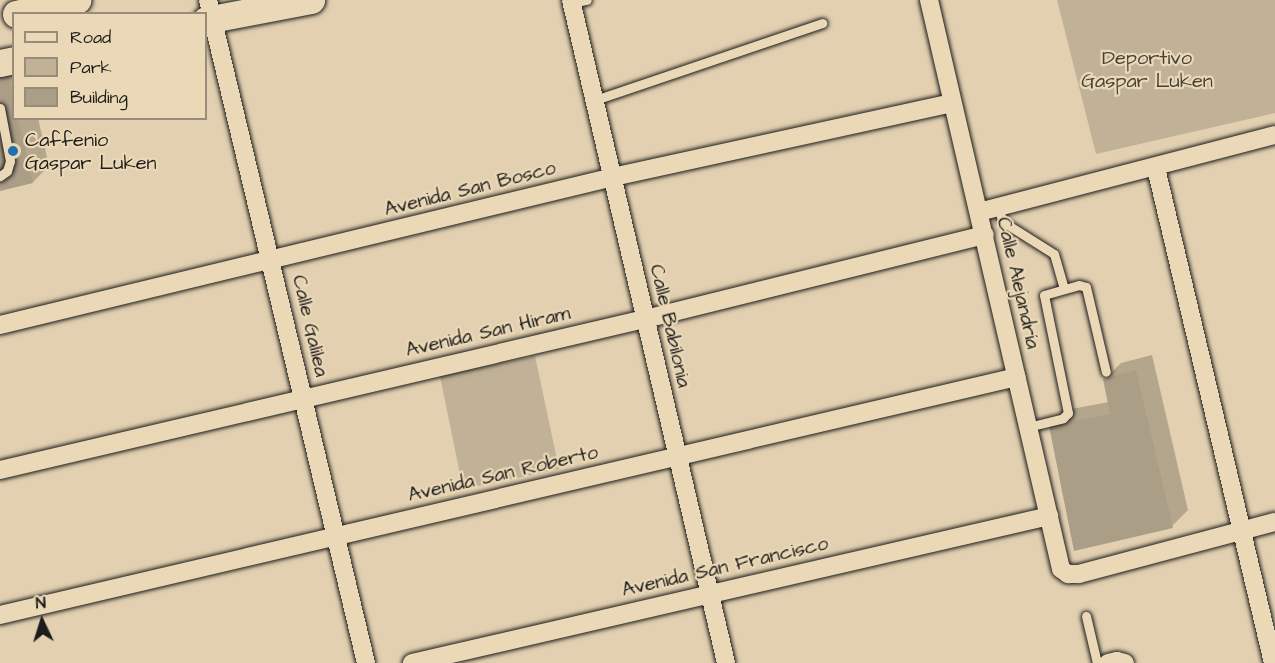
<!DOCTYPE html>
<meta charset="utf-8">
<style>
body{margin:0}
#map{position:relative;width:1275px;height:663px;overflow:hidden;background:#e2d0b0;font-family:"Architects Daughter",sans-serif}
div>[style]{position:absolute}
.green>*{inset:0;background:#c1b297}
.shadow>*{inset:0;background:#0003}
.building>*{inset:0;background:#ab9e87}
.roads{filter:drop-shadow(0 0 2px #1c1c1c) drop-shadow(0 0 2px #1c1c1c)}
.lane>*{height:9px;margin:-4.5px;padding:0 4.5px;transform-origin:4.5px;border-radius:4.5px;background:#ead8b6}
.street>*{height:18px;margin:-9px;padding:0 9px;transform-origin:9px;border-radius:9px;background:#ead8b6}
.secondary>*{height:27px;margin:-13.5px;padding:0 13.5px;transform-origin:13.5px;border-radius:13.5px;background:#ead8b6}
.dots>*{width:16px;height:16px;translate:-50% -50%;box-sizing:border-box;border:3px solid #ead8b6;border-radius:50%}
span{translate:-50% -50%;white-space:nowrap;text-align:center;line-height:1.15;-webkit-text-stroke:4.5px #ead8b6;paint-order:stroke}
.park-label{font-size:20px;color:#45423b}
.poi-label{font-size:20px;color:#1c1c1c}
.left{translate:0 -50%;text-align:left}
.street-label{font-size:20px;color:#1c1c1c}
.legend{position:absolute;left:12px;top:12px;width:195px;height:108px;box-sizing:border-box;background:#ead8b6;border:2px solid #988d78;margin:0;padding:8px 10px;list-style:none;font-size:18px;color:#1c1c1c}
.legend li{display:flex;align-items:center;gap:12px;height:30px}
.legend b{width:30px;border:2px solid #988d78}
.north{position:absolute;left:12px;top:591px;width:60px;height:60px;-webkit-text-stroke:4px #ead8b6;paint-order:stroke;rotate:356deg;font-size:16px;font-weight:700;line-height:24px;text-align:center;color:#1c1c1c}
.north::after{content:'';display:block;margin:auto;width:21px;height:27px;background:#1c1c1c;clip-path:polygon(50% 0,100% 100%,50% 72%,0 100%)}
</style>
<div id="map">
<div class="green">
<div style="clip-path:polygon(1057px 0,1275px 0,1275px 113px,1096px 154px)"></div>
<div style="clip-path:polygon(535px 356px,559px 469px,463px 489px,440px 376px)"></div>
</div>
<div class="shadow">
<div style="clip-path:polygon(14px 55px,14px 118px,38px 118px,49px 166px,33px 182px,0 189px,0 59px)"></div>
<div style="clip-path:polygon(1152px 355px,1188px 510px,1172px 526px,1050px 426px,1066px 410px,1109px 402px,1105px 379px,1121px 363px)"></div>
</div>
<div class="building">
<div style="clip-path:polygon(7px 69px,14px 98px,14px 118px,18px 118px,33px 183px,0 191px,0 70px)"></div>
<div style="clip-path:polygon(1136px 370px,1173px 528px,1074px 551px,1049px 426px,1110px 414px,1103px 379px)"></div>
</div>
<div class="roads">
<div class="lane">
<div style="left:571px;top:3px;width:16px;rotate:-11deg"></div>
<div style="left:595px;top:100px;width:240px;rotate:-18.7deg"></div>
<div style="left:0;top:108px;width:54px;rotate:79.3deg"></div>
<div style="left:10px;top:161px;width:10px;rotate:107deg"></div>
<div style="left:7px;top:171px;width:9px;rotate:144deg"></div>
<div style="left:997px;top:207px;width:13px;rotate:67deg"></div>
<div style="left:1002px;top:219px;width:8px;rotate:45deg"></div>
<div style="left:1008px;top:225px;width:54px;rotate:32.2deg"></div>
<div style="left:1054px;top:254px;width:36px;rotate:74deg"></div>
<div style="left:1028px;top:427px;width:36px;rotate:-14deg"></div>
<div style="left:1063px;top:418px;width:7px;rotate:-45deg"></div>
<div style="left:1068px;top:413px;width:120px;rotate:-101.5deg"></div>
<div style="left:1044px;top:295px;width:36px;rotate:-16deg"></div>
<div style="left:1079px;top:285px;width:7px;rotate:16deg"></div>
<div style="left:1086px;top:287px;width:87px;rotate:76.8deg"></div>
<div style="left:1086px;top:616px;width:48px;rotate:76.8deg"></div>
</div>
<div class="street">
<div style="left:208px;top:0;width:682px;rotate:76.6deg"></div>
<div style="left:571px;top:0;width:681px;rotate:76.84deg"></div>
<div style="left:929px;top:0;width:584px;rotate:76.94deg"></div>
<div style="left:1061px;top:569px;width:9px;rotate:36deg"></div>
<div style="left:1068px;top:574px;width:11px"></div>
<div style="left:1079px;top:574px;width:203px;rotate:-14.9deg"></div>
<div style="left:1156px;top:168px;width:509px;rotate:76.7deg"></div>
<div style="left:979px;top:212px;width:306px;rotate:-14.6deg"></div>
<div style="left:0;top:325px;width:631px;rotate:-13.57deg"></div>
<div style="left:613px;top:177px;width:347px;rotate:-12.3deg"></div>
<div style="left:0;top:470px;width:662px;rotate:-13.18deg"></div>
<div style="left:645px;top:319px;width:350px;rotate:-13.9deg"></div>
<div style="left:0;top:615px;width:1044px;rotate:-13.18deg"></div>
<div style="left:412px;top:663px;width:654px;rotate:-12.99deg"></div>
<div style="left:1108px;top:663px;width:9px;rotate:-13deg"></div>
<div style="left:1117px;top:661px;width:8px;rotate:14deg"></div>
</div>
<div class="secondary">
<div style="left:16px;top:14px;width:63px;rotate:-12.9deg"></div>
<div style="left:206px;top:20px;width:107px;rotate:-10.8deg"></div>
<div style="left:0;top:63px;width:14px;rotate:-12deg"></div>
</div>
</div>
<div class="dots">
<div style="left:13px;top:151px;background:#1f6fb2"></div>
</div>
<div class="park-label">
<span style="left:1147px;top:70px">Deportivo<br>Gaspar Luken</span>
</div>
<div class="poi-label">
<span class="left" style="left:25px;top:152px">Caffenio<br>Gaspar Luken</span>
</div>
<div class="street-label">
<span style="left:470px;top:189px;rotate:-14deg">Avenida San Bosco</span>
<span style="left:1018px;top:283px;rotate:77deg">Calle Alejandría</span>
<span style="left:310px;top:326px;rotate:77deg">Calle Galilea</span>
<span style="left:670px;top:326px;rotate:77deg">Calle Babilonia</span>
<span style="left:488px;top:332px;rotate:-13deg">Avenida San Hiram</span>
<span style="left:503px;top:474px;rotate:-13deg">Avenida San Roberto</span>
<span style="left:725px;top:567px;rotate:-13deg">Avenida San Francisco</span>
</div>
<ul class="legend">
<li><b style="height:8px;background:#ead8b6"></b>Road</li>
<li><b style="height:16px;background:#c1b297"></b>Park</li>
<li><b style="height:16px;background:#ab9e87"></b>Building</li>
</ul>
<div class="north">N</div>
</div>
